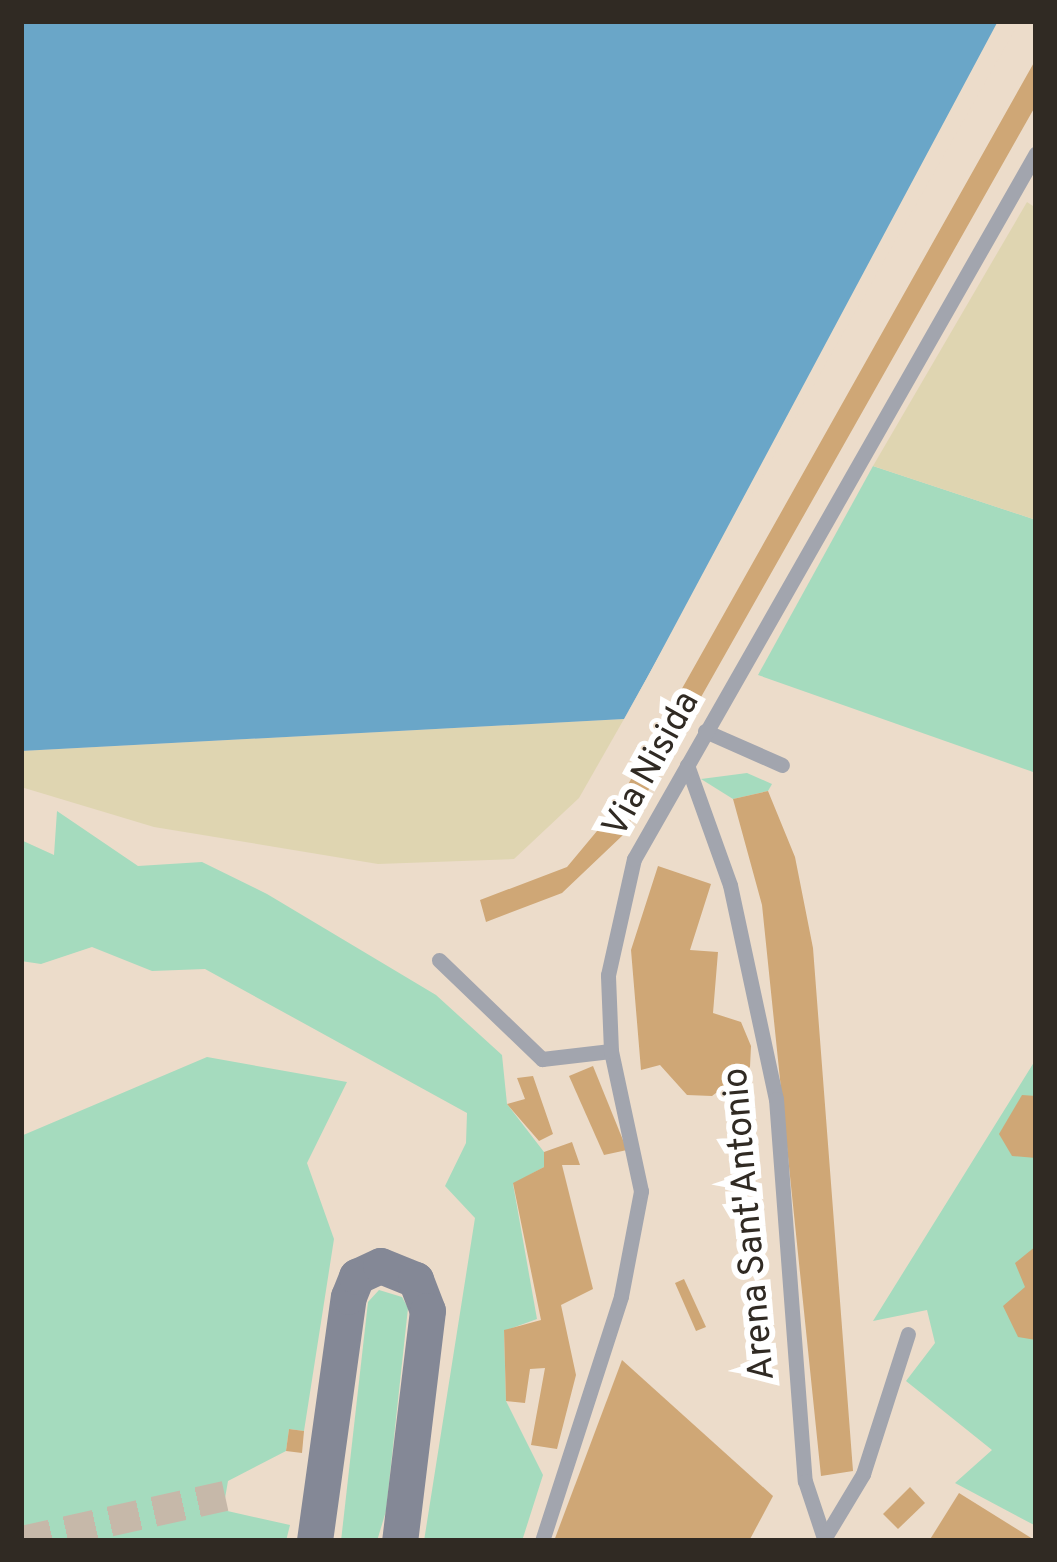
<!DOCTYPE html>
<style>
body{margin:0}
#map{position:relative;width:1057px;height:1562px;overflow:hidden;background:#ecdcca;font-family:Overpass,sans-serif}
div>[style]{position:absolute}
.green>*{inset:0;background:#a5dbbe}
.sand>*{inset:0;background:#dfd5b1}
.water>*{inset:0;background:#6aa6c8}
.pier>*{inset:0;background:#ecdcca}
.building>*{inset:0;background:#cfa776}
.street-tunnel>*{height:30px;margin-top:-15px;transform-origin:0;background:repeating-linear-gradient(90deg,#c6b8a9 0 30px,transparent 0 45px)}
.lane>*{height:15px;margin:-7.5px;padding:0 7.5px;transform-origin:7.5px;border-radius:7.5px;background:#a2a5ae}
.secondary>*{height:36px;margin:-18px;padding:0 18px;transform-origin:18px;border-radius:18px;background:#848896}
span{translate:-50% -50%;white-space:nowrap;text-align:center;line-height:1.15;-webkit-text-stroke:12px #fff;paint-order:stroke}
.street-label{font-size:36px;color:#302a23}
.frame{position:absolute;inset:0;border:24px solid #302a23;pointer-events:none}
</style>
<div id="map">
<div class="green">
<div style="clip-path:polygon(873px 466px,1036px 520px,1036px 773px,758px 675px)"></div>
<div style="clip-path:polygon(747px 773px,772px 784px,768px 791px,733px 799px,701px 779px)"></div>
<div style="clip-path:polygon(57px 811px,138px 866px,202px 862px,267px 894px,436px 995px,502px 1055px,507px 1104px,544px 1152px,544px 1167px,513px 1184px,537px 1319px,504px 1331px,506px 1401px,543px 1475px,522px 1541px,424px 1541px,475px 1218px,445px 1186px,466px 1143px,467px 1113px,205px 969px,152px 971px,92px 947px,41px 964px,21px 961px,21px 840px,54px 855px)"></div>
<div style="clip-path:polygon(207px 1057px,347px 1082px,307px 1163px,334px 1239px,304px 1431px,289px 1429px,286px 1451px,228px 1481px,223px 1510px,290px 1525px,286px 1541px,21px 1541px,21px 1136px)"></div>
<div style="clip-path:polygon(1036px 1059px,1036px 1526px,955px 1483px,992px 1450px,906px 1381px,935px 1343px,927px 1310px,873px 1321px)"></div>
<div style="clip-path:polygon(379px 1290px,402px 1297px,408px 1308px,386px 1511px,377px 1541px,341px 1541px,368px 1302px)"></div>
</div>
<div class="sand">
<div style="clip-path:polygon(1027px 202px,1036px 208px,1036px 520px,873px 466px)"></div>
<div style="clip-path:polygon(624px 719px,579px 798px,514px 859px,378px 864px,154px 827px,21px 787px,21px 751px)"></div>
</div>
<div class="water">
<div style="clip-path:polygon(21px 21px,1014px 21px,624px 719px,21px 751px)"></div>
</div>
<div class="pier">
<div style="clip-path:polygon(998px 21px,1020px 21px,621px 725px,648px 676px)"></div>
</div>
<div class="building">
<div style="clip-path:polygon(1036px 59px,1036px 105px,623px 835px,562px 893px,486px 922px,480px 900px,567px 867px,612px 813px)"></div>
<div style="clip-path:polygon(768px 791px,795px 857px,813px 948px,853px 1471px,821px 1476px,762px 905px,733px 799px)"></div>
<div style="clip-path:polygon(658px 866px,711px 884px,690px 950px,718px 952px,713px 1013px,741px 1022px,751px 1046px,750px 1067px,712px 1096px,687px 1095px,660px 1065px,641px 1070px,631px 950px)"></div>
<div style="clip-path:polygon(593px 1066px,627px 1150px,604px 1155px,569px 1076px)"></div>
<div style="clip-path:polygon(533px 1076px,553px 1134px,539px 1141px,507px 1104px,525px 1099px,517px 1078px)"></div>
<div style="clip-path:polygon(1022px 1095px,1036px 1096px,1036px 1158px,1012px 1156px,999px 1134px)"></div>
<div style="clip-path:polygon(572px 1142px,580px 1165px,562px 1165px,593px 1289px,561px 1305px,576px 1375px,557px 1449px,531px 1445px,545px 1368px,530px 1369px,525px 1403px,506px 1401px,504px 1330px,541px 1320px,513px 1183px,544px 1167px,544px 1152px)"></div>
<div style="clip-path:polygon(1036px 1246px,1036px 1340px,1018px 1337px,1003px 1306px,1025px 1287px,1015px 1263px)"></div>
<div style="clip-path:polygon(684px 1279px,706px 1327px,696px 1331px,675px 1283px)"></div>
<div style="clip-path:polygon(622px 1360px,773px 1496px,749px 1541px,554px 1541px)"></div>
<div style="clip-path:polygon(289px 1429px,304px 1431px,302px 1453px,286px 1451px)"></div>
<div style="clip-path:polygon(910px 1487px,925px 1503px,898px 1529px,883px 1514px)"></div>
<div style="clip-path:polygon(959px 1493px,1036px 1541px,929px 1541px)"></div>
</div>
<div class="street-tunnel">
<div style="left:22px;top:1541px;width:208px;rotate:-12.5deg"></div>
</div>
<div class="lane">
<div style="left:705px;top:731px;width:84px;rotate:23.8deg"></div>
<div style="left:687px;top:765px;width:127px;rotate:70.3deg"></div>
<div style="left:730px;top:885px;width:219px;rotate:77.9deg"></div>
<div style="left:776px;top:1099px;width:383px;rotate:85.7deg"></div>
<div style="left:805px;top:1481px;width:63px;rotate:71.6deg"></div>
<div style="left:439px;top:960px;width:143px;rotate:43.9deg"></div>
<div style="left:542px;top:1059px;width:69px;rotate:-6.6deg"></div>
<div style="left:824px;top:1539px;width:76px;rotate:-59deg"></div>
<div style="left:863px;top:1474px;width:147px;rotate:-72.2deg"></div>
<div style="left:542px;top:1541px;width:257px;rotate:-72.1deg"></div>
<div style="left:621px;top:1296px;width:107px;rotate:-79.2deg"></div>
<div style="left:641px;top:1191px;width:143px;rotate:-102.1deg"></div>
<div style="left:611px;top:1051px;width:76px;rotate:-92.3deg"></div>
<div style="left:608px;top:975px;width:119px;rotate:-77.4deg"></div>
<div style="left:634px;top:859px;width:812px;rotate:-60.34deg"></div>
</div>
<div class="secondary">
<div style="left:315px;top:1541px;width:246px;rotate:-82.1deg"></div>
<div style="left:349px;top:1297px;width:22px;rotate:-68deg"></div>
<div style="left:357px;top:1277px;width:26px;rotate:-25deg"></div>
<div style="left:381px;top:1266px;width:38px;rotate:22deg"></div>
<div style="left:416px;top:1280px;width:33px;rotate:69deg"></div>
<div style="left:428px;top:1311px;width:232px;rotate:96.9deg"></div>
</div>
<div class="street-label">
<span style="left:653px;top:765px;rotate:-61deg">Via Nisida</span>
<span style="left:751px;top:1224px;rotate:-95deg">Arena Sant'Antonio</span>
</div>
<div class="frame"></div>
</div>
